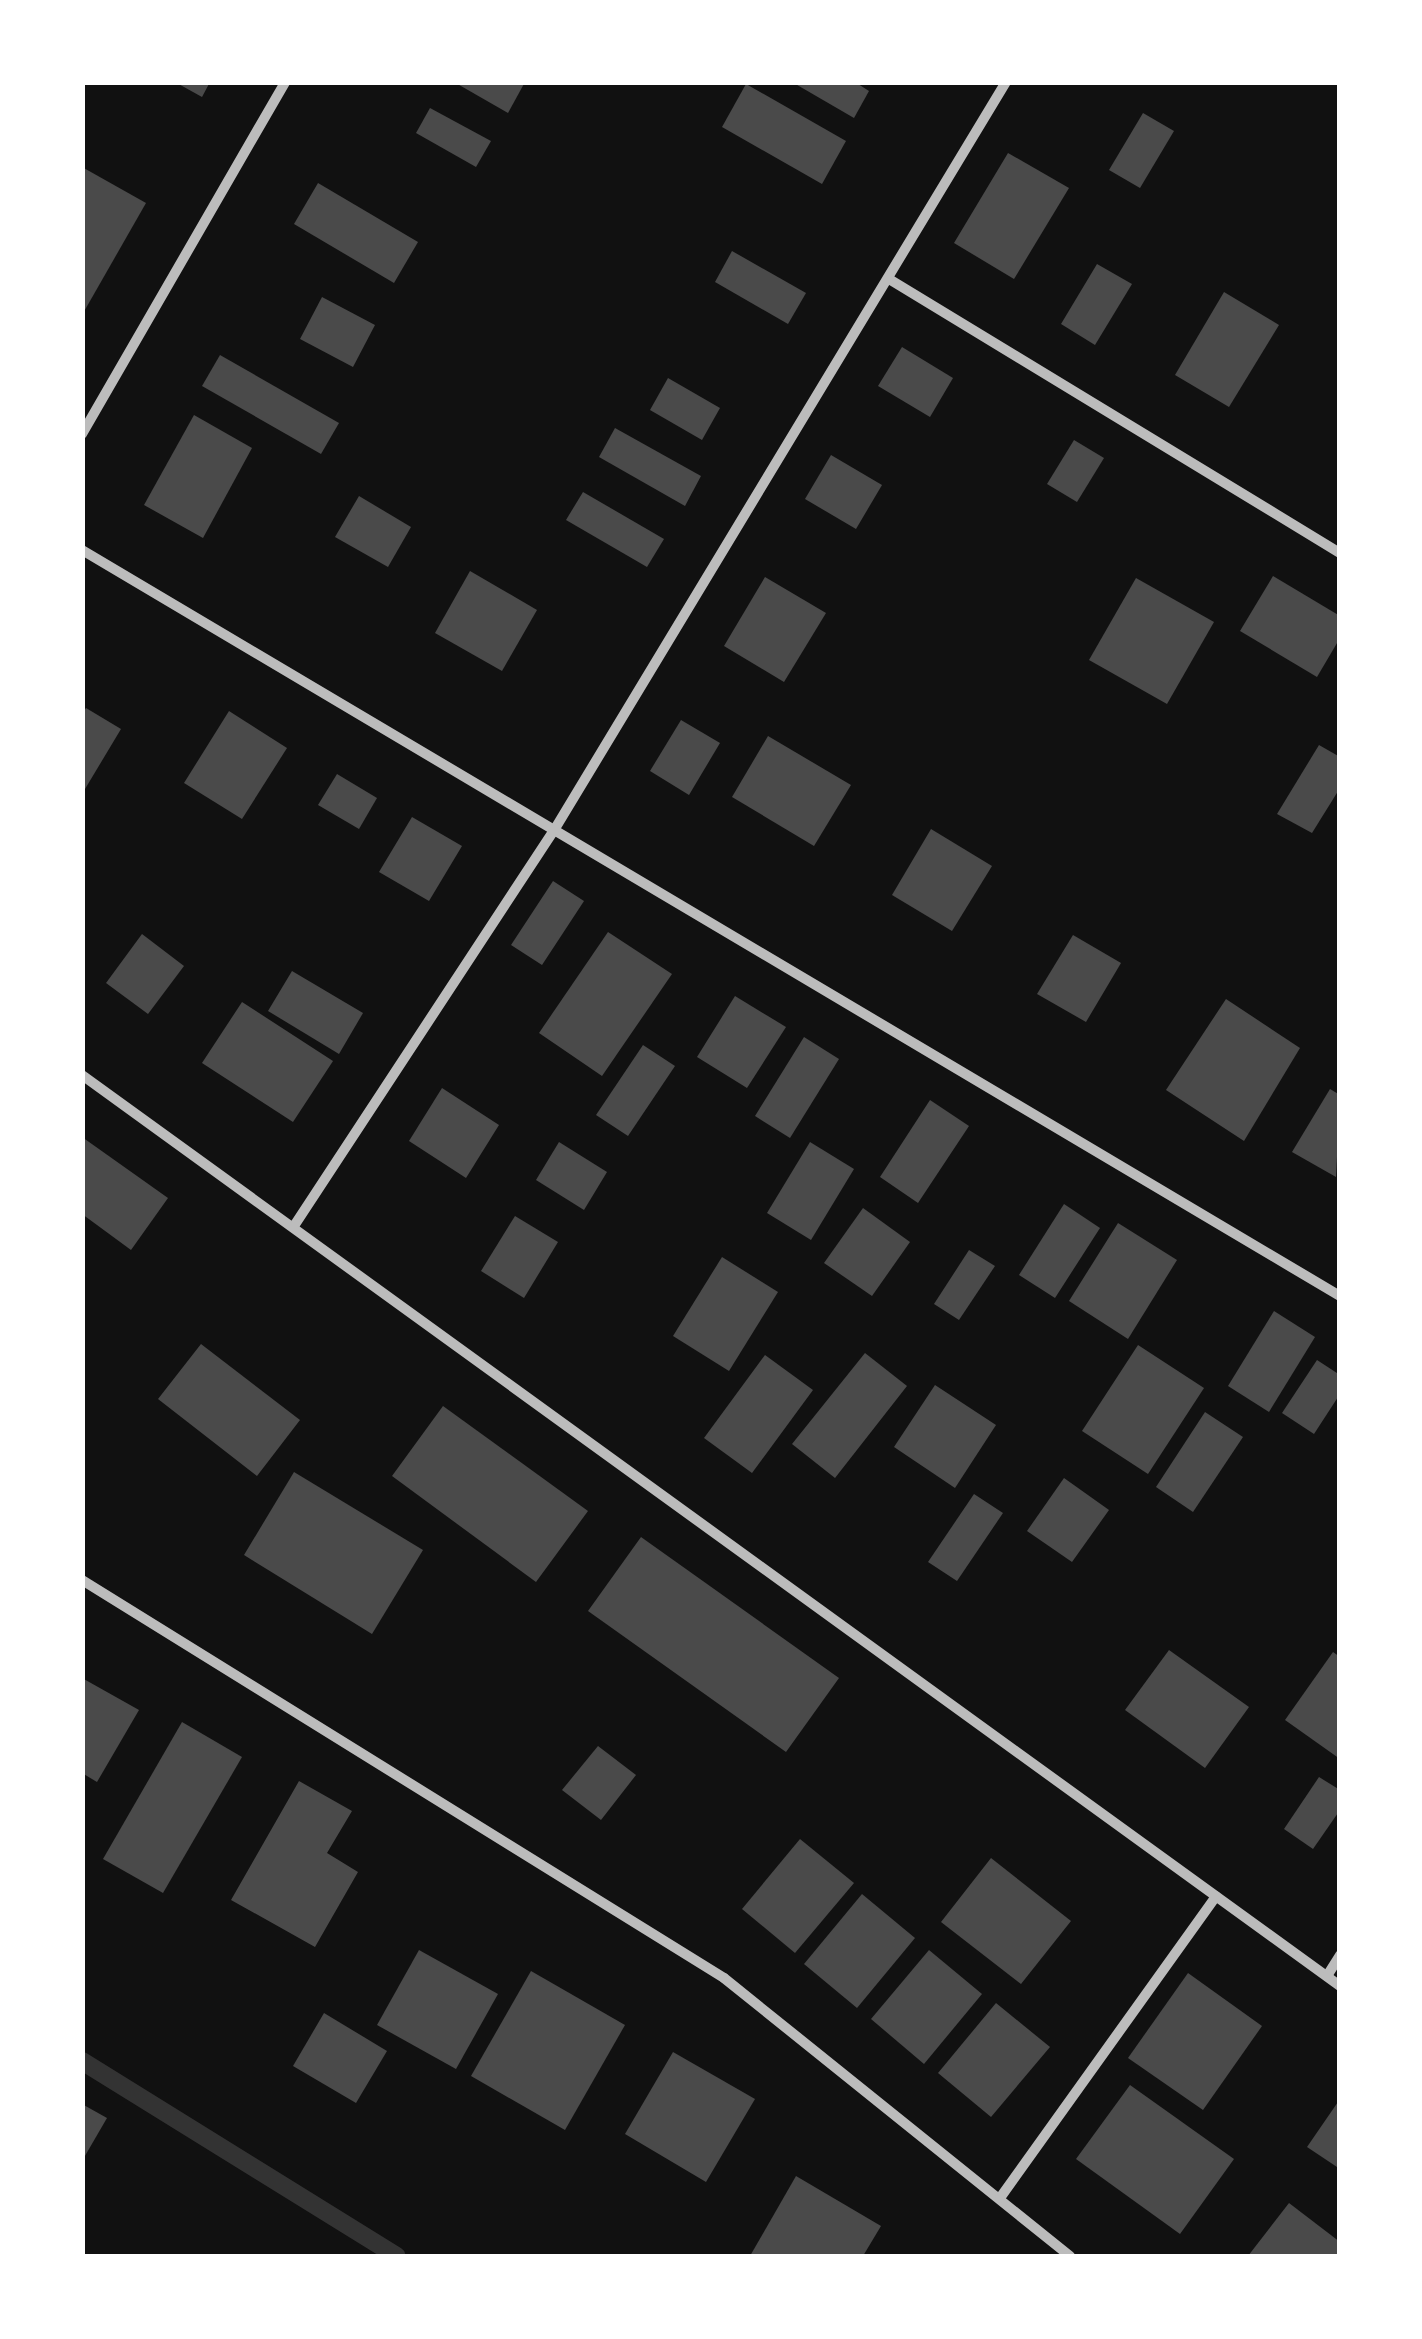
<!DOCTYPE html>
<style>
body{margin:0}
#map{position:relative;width:1422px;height:2339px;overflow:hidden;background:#111;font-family:Arial,sans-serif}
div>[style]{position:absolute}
.stream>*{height:18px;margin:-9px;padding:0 9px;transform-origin:9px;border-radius:9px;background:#333}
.building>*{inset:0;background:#4a4a4a}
.minor>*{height:10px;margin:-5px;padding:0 5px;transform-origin:5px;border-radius:5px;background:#bcbcbc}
span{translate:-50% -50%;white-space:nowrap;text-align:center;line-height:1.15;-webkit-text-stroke:8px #fff;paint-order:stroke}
.frame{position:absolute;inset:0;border:85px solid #fff;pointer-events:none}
</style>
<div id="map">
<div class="stream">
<div style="left:82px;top:2061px;width:370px;rotate:31.8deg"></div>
</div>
<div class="building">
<div style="clip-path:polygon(175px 82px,210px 82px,202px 97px)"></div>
<div style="clip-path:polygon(454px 82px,525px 82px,508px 113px)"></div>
<div style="clip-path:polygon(792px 82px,855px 82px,869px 91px,854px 118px)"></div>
<div style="clip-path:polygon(746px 84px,846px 141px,822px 184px,722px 127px)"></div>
<div style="clip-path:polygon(430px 108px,491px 141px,476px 167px,416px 133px)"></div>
<div style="clip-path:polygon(1143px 113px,1174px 131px,1140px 188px,1109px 170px)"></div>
<div style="clip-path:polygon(1008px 153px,1069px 188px,1014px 279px,954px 243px)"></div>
<div style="clip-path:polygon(82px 167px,146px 203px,82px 315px)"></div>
<div style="clip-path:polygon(318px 183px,418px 242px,394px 283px,294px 224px)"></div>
<div style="clip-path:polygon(732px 251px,806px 293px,788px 324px,715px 282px)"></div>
<div style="clip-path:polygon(1097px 264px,1132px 284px,1095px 345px,1061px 324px)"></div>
<div style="clip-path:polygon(1224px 292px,1279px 325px,1229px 407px,1175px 375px)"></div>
<div style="clip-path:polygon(322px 297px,375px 325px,353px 367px,300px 339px)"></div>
<div style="clip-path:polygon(902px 347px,953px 378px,930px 417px,878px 386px)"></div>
<div style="clip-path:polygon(220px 355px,339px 423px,321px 454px,202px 386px)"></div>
<div style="clip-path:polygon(668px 378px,720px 408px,702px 440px,650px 410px)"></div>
<div style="clip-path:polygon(194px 415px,252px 448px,203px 538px,144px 505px)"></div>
<div style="clip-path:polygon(615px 428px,701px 476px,685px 506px,599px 457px)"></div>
<div style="clip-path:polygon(1074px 440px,1104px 458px,1077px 502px,1047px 484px)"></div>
<div style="clip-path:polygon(831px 455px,882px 485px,856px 529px,805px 499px)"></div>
<div style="clip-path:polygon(583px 492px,664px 539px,647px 567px,566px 520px)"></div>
<div style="clip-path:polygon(359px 496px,411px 527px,388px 567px,335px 537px)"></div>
<div style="clip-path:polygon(470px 571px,537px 610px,502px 671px,435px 633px)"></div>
<div style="clip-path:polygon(1273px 576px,1340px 616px,1340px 638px,1317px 677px,1240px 631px)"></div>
<div style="clip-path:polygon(765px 577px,826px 613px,784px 682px,724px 646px)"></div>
<div style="clip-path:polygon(1136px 578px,1214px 622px,1167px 704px,1089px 660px)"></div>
<div style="clip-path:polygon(86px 708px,121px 729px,82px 794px,82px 714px)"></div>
<div style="clip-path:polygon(229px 711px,287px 748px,242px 819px,184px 783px)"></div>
<div style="clip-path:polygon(681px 720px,720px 743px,689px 795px,650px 771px)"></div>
<div style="clip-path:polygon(768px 736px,851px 785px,814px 846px,732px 797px)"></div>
<div style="clip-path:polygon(1319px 745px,1340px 757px,1340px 788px,1312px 833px,1277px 814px)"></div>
<div style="clip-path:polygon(337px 774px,377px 798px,359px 829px,318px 805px)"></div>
<div style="clip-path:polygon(412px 817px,462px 846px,429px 901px,379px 872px)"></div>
<div style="clip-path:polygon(931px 829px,992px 866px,952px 931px,892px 895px)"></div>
<div style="clip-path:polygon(553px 881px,584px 901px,542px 965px,511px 945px)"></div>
<div style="clip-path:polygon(608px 932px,672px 974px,602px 1076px,539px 1033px)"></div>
<div style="clip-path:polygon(142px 934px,184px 966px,148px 1014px,106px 983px)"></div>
<div style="clip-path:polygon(1073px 935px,1121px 963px,1086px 1022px,1037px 994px)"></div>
<div style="clip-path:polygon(292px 971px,363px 1013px,339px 1054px,268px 1011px)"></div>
<div style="clip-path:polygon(735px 996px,786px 1027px,747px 1088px,697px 1057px)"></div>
<div style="clip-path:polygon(1226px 999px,1300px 1048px,1244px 1141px,1166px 1090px)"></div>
<div style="clip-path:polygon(242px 1002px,333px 1061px,293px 1122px,202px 1063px)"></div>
<div style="clip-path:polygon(804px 1037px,839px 1059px,790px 1138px,755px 1116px)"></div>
<div style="clip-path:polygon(643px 1045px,675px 1066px,628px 1136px,596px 1115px)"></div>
<div style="clip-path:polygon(442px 1088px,499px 1125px,466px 1178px,409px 1141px)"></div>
<div style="clip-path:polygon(1330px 1089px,1340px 1095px,1336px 1177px,1292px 1152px)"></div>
<div style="clip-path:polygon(930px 1100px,969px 1126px,918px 1203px,880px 1177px)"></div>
<div style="clip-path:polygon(82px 1137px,168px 1198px,131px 1250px,82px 1214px)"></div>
<div style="clip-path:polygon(559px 1142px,607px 1172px,584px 1210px,536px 1180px)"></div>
<div style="clip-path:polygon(810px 1142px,854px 1169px,811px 1240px,767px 1213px)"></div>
<div style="clip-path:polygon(1064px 1204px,1100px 1228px,1055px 1298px,1019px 1275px)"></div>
<div style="clip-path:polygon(863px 1208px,910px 1242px,872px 1296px,824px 1263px)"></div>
<div style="clip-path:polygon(515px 1216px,558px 1242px,524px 1298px,481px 1271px)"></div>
<div style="clip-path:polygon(1118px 1223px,1177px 1260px,1128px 1339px,1069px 1301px)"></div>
<div style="clip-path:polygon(969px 1250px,995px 1266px,959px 1320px,934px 1304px)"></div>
<div style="clip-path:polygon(722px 1257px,778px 1292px,729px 1371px,673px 1336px)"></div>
<div style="clip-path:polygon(1274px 1311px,1315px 1337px,1269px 1412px,1228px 1386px)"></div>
<div style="clip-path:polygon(201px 1344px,300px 1420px,257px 1476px,158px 1399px)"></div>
<div style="clip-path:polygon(1138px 1345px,1204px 1388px,1148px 1474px,1082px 1431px)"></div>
<div style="clip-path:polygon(865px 1353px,907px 1386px,835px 1478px,792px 1444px)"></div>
<div style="clip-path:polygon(765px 1355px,813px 1390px,752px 1473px,704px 1438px)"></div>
<div style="clip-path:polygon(1317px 1360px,1340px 1375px,1340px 1394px,1314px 1434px,1282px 1413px)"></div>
<div style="clip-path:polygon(935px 1385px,996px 1425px,955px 1488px,894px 1447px)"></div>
<div style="clip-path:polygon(443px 1406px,588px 1511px,536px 1582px,392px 1476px)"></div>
<div style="clip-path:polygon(1205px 1412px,1243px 1437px,1193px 1512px,1156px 1487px)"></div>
<div style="clip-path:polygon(294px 1472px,423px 1550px,372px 1634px,244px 1555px)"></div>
<div style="clip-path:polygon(1064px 1478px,1109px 1510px,1072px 1562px,1027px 1531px)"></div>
<div style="clip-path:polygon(974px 1494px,1003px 1513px,957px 1581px,928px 1562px)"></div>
<div style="clip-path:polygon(641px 1537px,839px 1678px,786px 1752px,588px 1611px)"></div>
<div style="clip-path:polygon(1169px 1650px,1249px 1707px,1205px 1768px,1125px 1710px)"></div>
<div style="clip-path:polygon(1333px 1652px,1340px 1657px,1340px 1759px,1285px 1720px)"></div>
<div style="clip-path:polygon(82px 1678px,139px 1710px,97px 1782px,82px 1773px)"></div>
<div style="clip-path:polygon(182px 1722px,242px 1757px,163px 1893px,103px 1859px)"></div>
<div style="clip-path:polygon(598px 1746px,636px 1775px,601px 1820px,562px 1790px)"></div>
<div style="clip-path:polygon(1319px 1777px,1340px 1790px,1340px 1810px,1313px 1849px,1284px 1829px)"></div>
<div style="clip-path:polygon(299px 1781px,352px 1811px,327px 1853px,358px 1872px,315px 1947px,231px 1900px)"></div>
<div style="clip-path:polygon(800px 1839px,854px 1883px,795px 1953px,742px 1909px)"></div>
<div style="clip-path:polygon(991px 1858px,1071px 1921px,1021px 1984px,941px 1922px)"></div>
<div style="clip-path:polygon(862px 1894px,915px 1938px,857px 2008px,804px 1964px)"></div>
<div style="clip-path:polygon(419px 1950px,498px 1994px,456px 2069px,377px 2025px)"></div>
<div style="clip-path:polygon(929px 1950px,982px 1994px,924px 2064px,871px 2019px)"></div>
<div style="clip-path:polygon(531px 1971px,625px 2025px,565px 2130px,471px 2076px)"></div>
<div style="clip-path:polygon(1188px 1973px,1262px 2026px,1203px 2110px,1128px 2058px)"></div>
<div style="clip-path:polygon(996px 2003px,1050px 2047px,991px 2117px,938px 2073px)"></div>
<div style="clip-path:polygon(324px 2013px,387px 2051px,356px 2103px,293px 2066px)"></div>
<div style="clip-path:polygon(673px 2052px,755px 2099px,706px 2182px,625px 2134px)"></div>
<div style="clip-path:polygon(1130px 2085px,1234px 2159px,1180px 2234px,1076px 2159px)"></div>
<div style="clip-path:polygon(1340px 2099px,1340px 2169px,1307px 2147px)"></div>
<div style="clip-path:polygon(82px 2104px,107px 2118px,82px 2161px)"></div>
<div style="clip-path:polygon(796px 2176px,881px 2226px,863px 2256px,750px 2256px)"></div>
<div style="clip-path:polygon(1289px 2203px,1340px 2242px,1340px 2256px,1248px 2256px)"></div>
</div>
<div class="minor">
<div style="left:889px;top:279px;width:528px;rotate:31.28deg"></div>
<div style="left:82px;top:434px;width:406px;rotate:-60deg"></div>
<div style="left:82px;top:550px;width:1463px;rotate:30.67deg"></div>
<div style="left:82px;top:1075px;width:1553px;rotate:35.91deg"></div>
<div style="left:294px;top:1226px;width:472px;rotate:-56.7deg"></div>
<div style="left:553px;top:832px;width:876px;rotate:-58.87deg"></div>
<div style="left:82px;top:1580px;width:755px;rotate:31.8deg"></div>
<div style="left:724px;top:1978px;width:444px;rotate:38.8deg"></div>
<div style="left:1327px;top:1976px;width:25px;rotate:-58deg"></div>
<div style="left:1000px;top:2198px;width:371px;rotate:-54.4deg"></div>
</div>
<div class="frame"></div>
</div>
